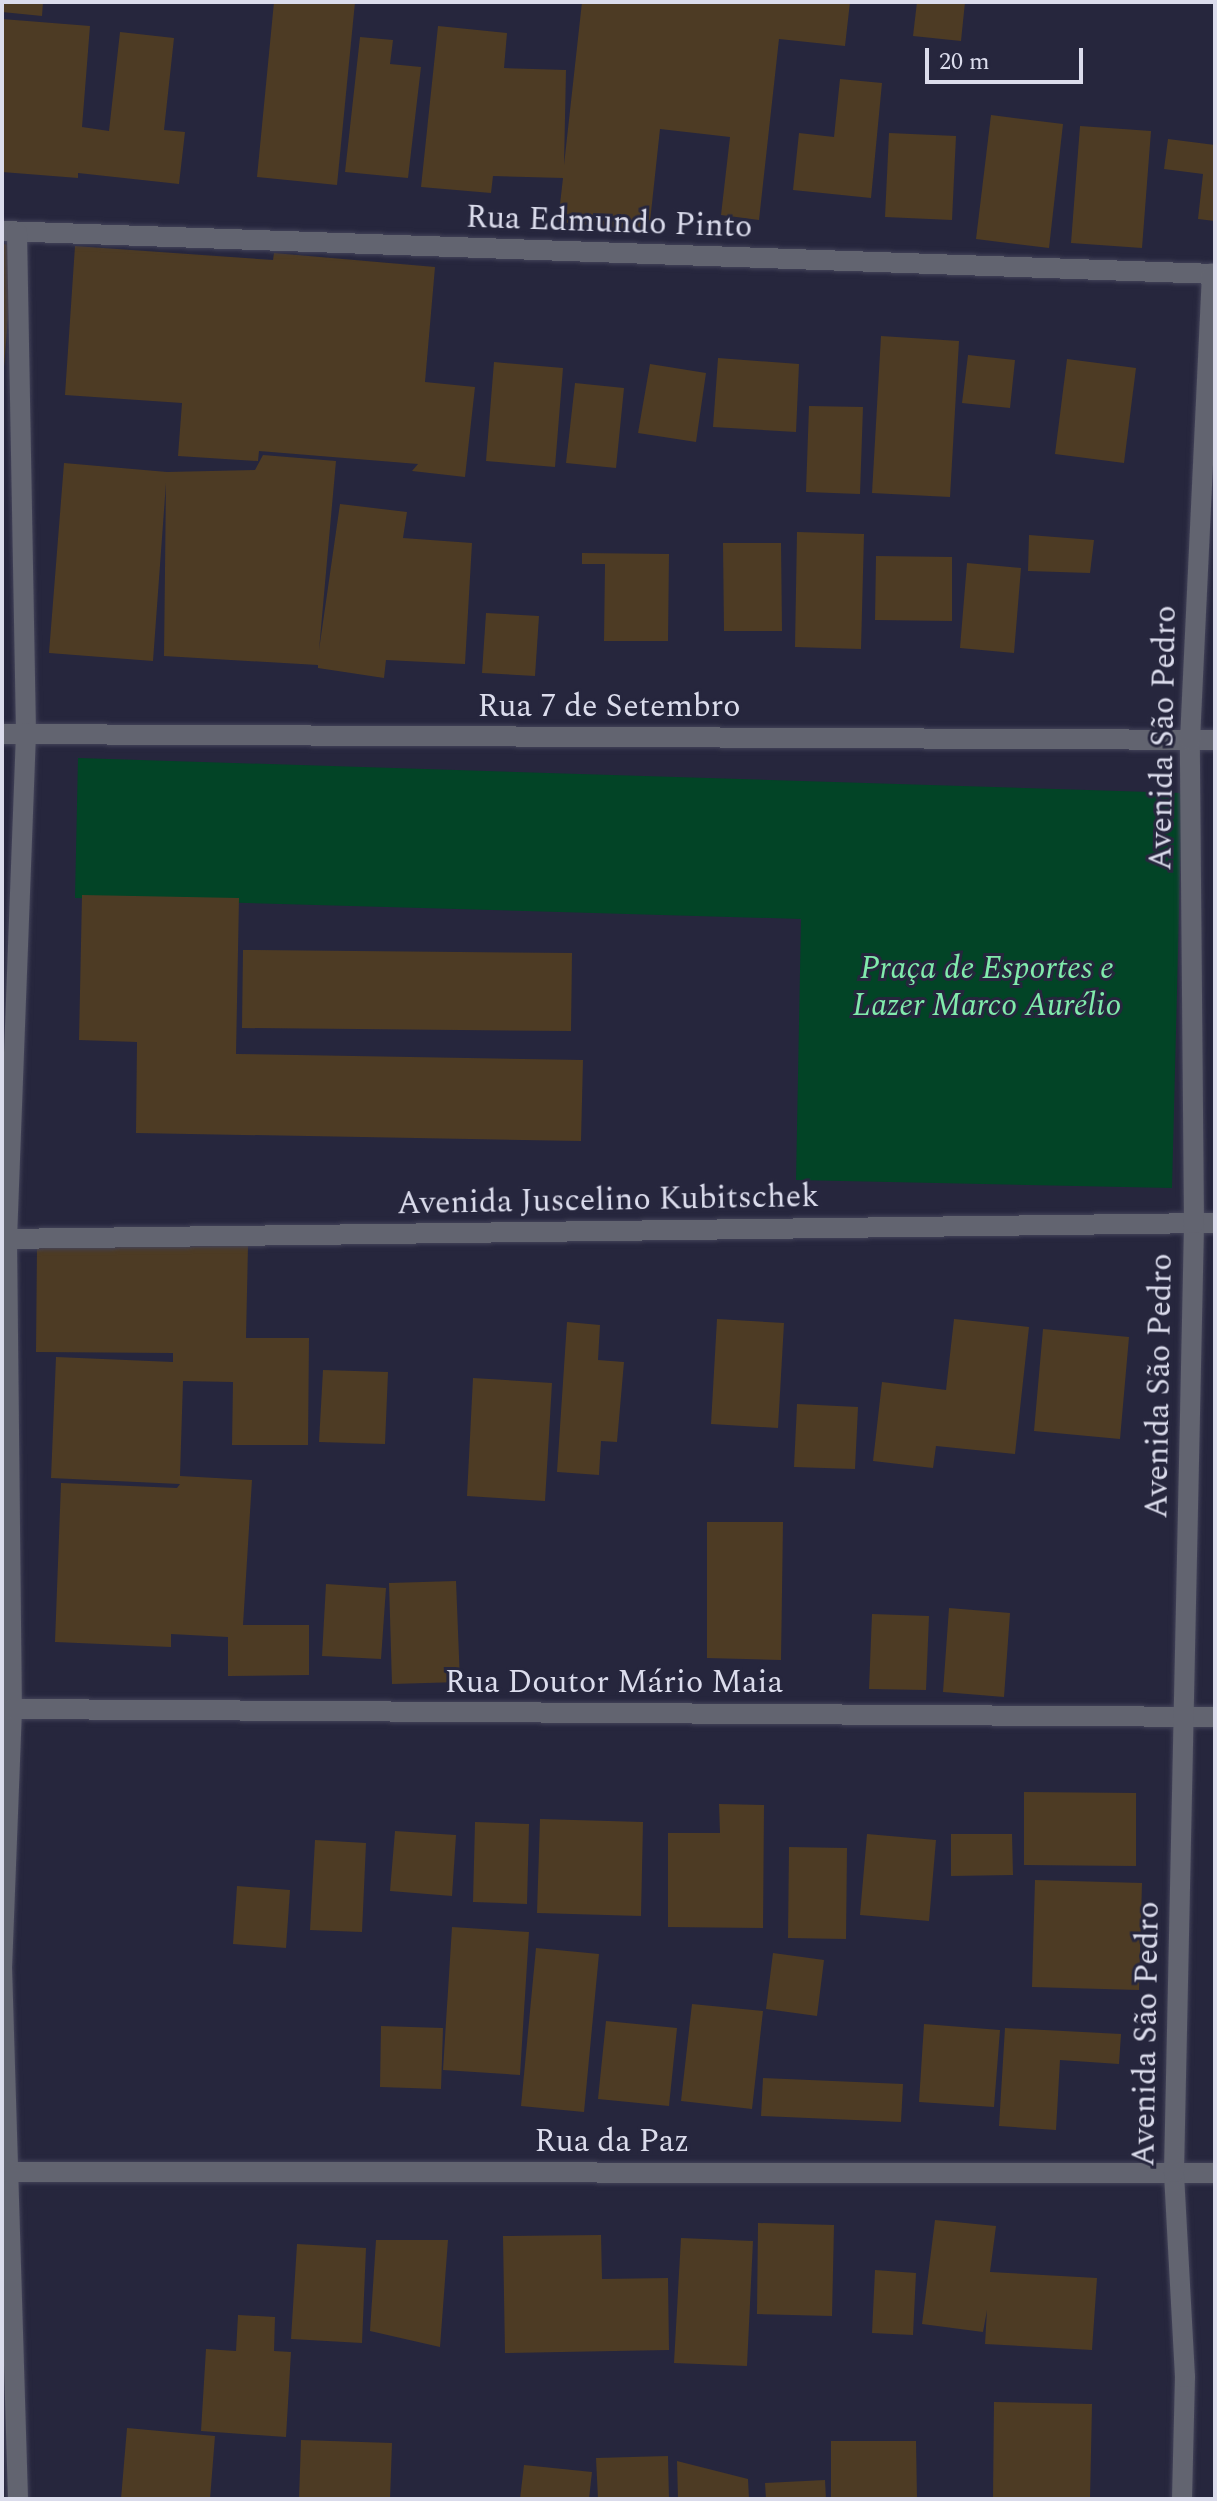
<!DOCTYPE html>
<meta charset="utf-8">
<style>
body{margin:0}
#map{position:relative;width:1217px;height:2501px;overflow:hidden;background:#26263d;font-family:Spectral,serif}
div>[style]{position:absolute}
.green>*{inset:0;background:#024426}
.building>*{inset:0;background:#4d3b24}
.roads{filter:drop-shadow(0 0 2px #434359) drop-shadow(0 0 2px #434359)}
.street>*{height:20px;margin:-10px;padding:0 10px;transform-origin:10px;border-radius:10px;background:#626470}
span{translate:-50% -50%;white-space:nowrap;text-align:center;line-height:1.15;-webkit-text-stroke:6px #26263d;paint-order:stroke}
.street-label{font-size:32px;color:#dbdcec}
.park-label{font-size:32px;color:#80ebac;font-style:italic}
.frame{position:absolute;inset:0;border:4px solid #dbdcec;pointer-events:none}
.scale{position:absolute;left:925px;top:48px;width:158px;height:36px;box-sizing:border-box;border:4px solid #dbdcec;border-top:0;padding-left:10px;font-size:24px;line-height:28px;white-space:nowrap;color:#dbdcec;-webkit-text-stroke:6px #26263d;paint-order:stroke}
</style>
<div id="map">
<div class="green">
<div style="clip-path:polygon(78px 758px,1182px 793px,1172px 1188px,796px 1180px,801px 919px,75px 898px)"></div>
</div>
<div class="building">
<div style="clip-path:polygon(2px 2px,43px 2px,42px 16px,2px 12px)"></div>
<div style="clip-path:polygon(274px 2px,355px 2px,337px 185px,257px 177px)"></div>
<div style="clip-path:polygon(582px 2px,850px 2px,845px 46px,779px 39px,759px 220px,721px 215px,730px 137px,660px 129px,649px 231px,558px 222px,563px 178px,493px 176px,491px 193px,421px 187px,438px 26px,507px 33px,504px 68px,566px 70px,564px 165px)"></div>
<div style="clip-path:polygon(917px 2px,965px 2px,961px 41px,913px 36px)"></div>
<div style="clip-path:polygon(2px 19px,90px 26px,82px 127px,109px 131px,120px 32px,174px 38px,164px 130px,185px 132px,179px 184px,78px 173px,78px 178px,2px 172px)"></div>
<div style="clip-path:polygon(360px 37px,393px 40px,390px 64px,421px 67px,408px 178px,345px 172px)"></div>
<div style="clip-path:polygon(840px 79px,882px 83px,871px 198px,793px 190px,799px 133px,834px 137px)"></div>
<div style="clip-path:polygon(991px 115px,1063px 124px,1049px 248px,976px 239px)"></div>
<div style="clip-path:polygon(1080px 126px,1151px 131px,1142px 248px,1071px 243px)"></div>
<div style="clip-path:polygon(889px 133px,956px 136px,952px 220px,885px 217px)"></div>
<div style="clip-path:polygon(1168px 139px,1215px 145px,1215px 221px,1198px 219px,1203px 174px,1164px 169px)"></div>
<div style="clip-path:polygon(2px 244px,14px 245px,4px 367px,2px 367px)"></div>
<div style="clip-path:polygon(75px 246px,273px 260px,274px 253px,435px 267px,425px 382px,475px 387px,465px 477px,412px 471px,418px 464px,259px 451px,258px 461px,178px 456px,182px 403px,65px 395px)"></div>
<div style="clip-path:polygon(881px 336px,959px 341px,950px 497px,872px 493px)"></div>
<div style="clip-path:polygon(968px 355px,1015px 360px,1010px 408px,962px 403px)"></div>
<div style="clip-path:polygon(718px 358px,799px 364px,796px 432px,713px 427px)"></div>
<div style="clip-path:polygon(1067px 359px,1136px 368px,1124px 463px,1055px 454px)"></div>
<div style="clip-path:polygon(494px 362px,563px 368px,555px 467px,486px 461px)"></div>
<div style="clip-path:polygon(650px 364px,706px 373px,696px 442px,638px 433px)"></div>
<div style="clip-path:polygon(575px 383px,624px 388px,616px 468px,566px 463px)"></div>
<div style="clip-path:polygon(809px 406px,863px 407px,860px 494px,806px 492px)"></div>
<div style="clip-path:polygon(263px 455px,336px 461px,319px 650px,340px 504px,407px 512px,403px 538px,472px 543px,465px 664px,386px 660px,384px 678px,318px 668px,318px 665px,164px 656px,166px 483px,153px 661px,49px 653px,64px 463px,167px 472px,255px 470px)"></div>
<div style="clip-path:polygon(797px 532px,864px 534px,861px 649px,795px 647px)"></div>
<div style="clip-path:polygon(1029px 535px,1094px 540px,1090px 573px,1028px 571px)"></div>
<div style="clip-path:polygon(723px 543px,781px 543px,782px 631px,724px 631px)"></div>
<div style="clip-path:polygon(582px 553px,669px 554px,668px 641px,604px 641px,605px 564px,582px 564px)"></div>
<div style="clip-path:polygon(876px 556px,952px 557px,952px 621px,875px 620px)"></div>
<div style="clip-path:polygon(967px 563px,1021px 568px,1014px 653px,960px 648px)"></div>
<div style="clip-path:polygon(486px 613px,539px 616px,535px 676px,482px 673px)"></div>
<div style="clip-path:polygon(82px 895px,239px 898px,236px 1054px,583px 1060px,581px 1141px,136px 1133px,137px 1042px,79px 1040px)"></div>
<div style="clip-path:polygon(243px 950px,572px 953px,571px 1031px,242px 1028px)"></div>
<div style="clip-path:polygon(248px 1246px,246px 1338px,309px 1338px,308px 1445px,232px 1445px,233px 1382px,183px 1381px,180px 1476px,252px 1480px,243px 1625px,309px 1625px,309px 1675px,228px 1676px,228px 1637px,171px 1634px,171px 1647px,55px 1642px,61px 1483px,177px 1488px,180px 1484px,51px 1478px,56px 1357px,173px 1362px,173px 1353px,36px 1352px,37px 1247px)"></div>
<div style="clip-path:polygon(717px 1319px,784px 1323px,778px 1428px,711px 1424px)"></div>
<div style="clip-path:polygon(954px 1319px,1029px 1327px,1015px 1454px,936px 1446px,933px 1468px,873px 1461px,882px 1382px,946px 1390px)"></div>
<div style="clip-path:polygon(567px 1322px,600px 1325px,598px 1360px,624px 1362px,617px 1442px,601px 1441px,599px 1475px,557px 1472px)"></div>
<div style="clip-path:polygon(1043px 1329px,1129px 1337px,1120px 1439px,1034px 1431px)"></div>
<div style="clip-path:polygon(323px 1370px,388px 1372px,385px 1444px,319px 1442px)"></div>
<div style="clip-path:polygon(473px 1378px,552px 1383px,545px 1501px,467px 1496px)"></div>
<div style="clip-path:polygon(797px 1404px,858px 1407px,855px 1469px,794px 1467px)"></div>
<div style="clip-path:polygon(707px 1522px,783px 1522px,781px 1660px,707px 1658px)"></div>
<div style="clip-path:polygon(456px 1581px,460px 1682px,392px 1684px,389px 1583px)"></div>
<div style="clip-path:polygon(326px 1584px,386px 1588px,381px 1659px,322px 1656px)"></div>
<div style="clip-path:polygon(949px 1608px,1010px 1613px,1004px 1697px,943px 1692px)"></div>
<div style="clip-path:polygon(872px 1614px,929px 1616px,926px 1690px,869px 1689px)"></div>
<div style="clip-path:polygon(1024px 1792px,1136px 1793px,1136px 1866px,1024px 1865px)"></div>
<div style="clip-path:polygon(719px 1804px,764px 1805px,763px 1928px,668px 1927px,668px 1833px,720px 1833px)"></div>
<div style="clip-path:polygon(540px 1819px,643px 1822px,641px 1916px,537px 1913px)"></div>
<div style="clip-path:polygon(475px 1822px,529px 1824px,527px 1904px,473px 1902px)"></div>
<div style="clip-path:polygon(395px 1831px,456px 1835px,452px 1896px,390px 1891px)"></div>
<div style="clip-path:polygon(867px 1834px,936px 1840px,929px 1921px,860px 1915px)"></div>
<div style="clip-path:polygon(951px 1834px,1012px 1834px,1013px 1875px,951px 1876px)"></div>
<div style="clip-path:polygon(315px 1840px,366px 1843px,362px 1932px,310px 1930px)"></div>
<div style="clip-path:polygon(789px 1847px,847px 1848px,846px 1939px,788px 1938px)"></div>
<div style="clip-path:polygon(1035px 1880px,1142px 1883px,1139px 1990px,1032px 1987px)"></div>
<div style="clip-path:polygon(237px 1886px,290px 1890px,286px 1948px,233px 1944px)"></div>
<div style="clip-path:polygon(452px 1927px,529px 1932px,520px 2075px,443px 2070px)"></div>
<div style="clip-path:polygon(536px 1948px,599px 1954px,584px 2112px,521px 2106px)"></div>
<div style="clip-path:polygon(773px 1953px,824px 1960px,817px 2016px,766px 2009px)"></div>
<div style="clip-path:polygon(692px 2004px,763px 2011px,752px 2109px,681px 2101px)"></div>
<div style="clip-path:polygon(606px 2021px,677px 2028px,669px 2106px,598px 2099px)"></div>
<div style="clip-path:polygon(924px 2024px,1000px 2030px,994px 2107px,919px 2102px)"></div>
<div style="clip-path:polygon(381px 2026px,443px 2028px,441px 2089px,380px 2087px)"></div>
<div style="clip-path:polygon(1005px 2028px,1121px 2034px,1119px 2064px,1060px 2060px,1056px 2130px,999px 2126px)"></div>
<div style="clip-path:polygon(763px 2078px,903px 2084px,901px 2122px,761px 2116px)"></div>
<div style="clip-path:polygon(935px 2220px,996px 2226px,990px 2272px,1097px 2278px,1092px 2350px,985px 2344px,987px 2310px,983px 2332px,922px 2324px)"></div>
<div style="clip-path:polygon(758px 2223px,834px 2225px,832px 2316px,757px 2314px)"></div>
<div style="clip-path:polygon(601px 2235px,602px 2279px,668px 2278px,669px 2350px,505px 2353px,503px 2236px)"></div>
<div style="clip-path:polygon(681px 2238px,753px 2241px,747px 2366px,674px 2363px)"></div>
<div style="clip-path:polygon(376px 2240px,448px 2240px,440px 2347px,370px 2331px)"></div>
<div style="clip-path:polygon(297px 2244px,366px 2248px,362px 2343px,291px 2339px)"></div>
<div style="clip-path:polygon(875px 2270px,916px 2273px,913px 2335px,872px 2333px)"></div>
<div style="clip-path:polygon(238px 2315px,275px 2317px,274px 2351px,291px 2352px,286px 2437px,201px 2431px,206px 2349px,236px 2351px)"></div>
<div style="clip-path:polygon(994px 2402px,1092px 2404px,1090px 2499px,993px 2499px)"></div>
<div style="clip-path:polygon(127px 2428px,215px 2436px,210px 2499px,121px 2499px)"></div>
<div style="clip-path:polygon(301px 2440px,392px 2443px,390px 2499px,299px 2499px)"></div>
<div style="clip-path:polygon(831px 2441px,916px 2441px,917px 2499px,831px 2499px)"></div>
<div style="clip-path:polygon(668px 2456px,669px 2499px,598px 2499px,596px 2458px)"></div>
<div style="clip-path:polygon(677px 2461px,748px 2479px,749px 2499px,678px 2499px)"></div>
<div style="clip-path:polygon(524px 2465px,592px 2472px,589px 2499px,520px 2499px)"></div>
<div style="clip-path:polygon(825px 2480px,826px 2499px,766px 2499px,765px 2483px)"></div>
</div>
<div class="roads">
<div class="street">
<div style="left:2px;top:231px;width:1214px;rotate:2.03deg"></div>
<div style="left:17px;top:232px;width:501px;rotate:88.97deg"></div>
<div style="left:26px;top:733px;width:506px;rotate:92.15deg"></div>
<div style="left:7px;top:1239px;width:470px;rotate:89.4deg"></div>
<div style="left:12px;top:1709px;width:257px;rotate:92.2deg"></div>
<div style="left:2px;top:1966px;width:533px;rotate:88.28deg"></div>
<div style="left:2px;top:734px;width:1213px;rotate:0.28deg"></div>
<div style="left:2px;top:1239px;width:1213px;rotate:-0.76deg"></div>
<div style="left:12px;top:1709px;width:1203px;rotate:0.38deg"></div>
<div style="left:8px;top:2172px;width:1207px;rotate:0.05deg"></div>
<div style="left:1182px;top:2499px;width:122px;rotate:-88.6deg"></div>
<div style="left:1185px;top:2377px;width:205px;rotate:-93.1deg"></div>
<div style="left:1174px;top:2172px;width:949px;rotate:-88.79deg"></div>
<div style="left:1194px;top:1223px;width:483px;rotate:-90.5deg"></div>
<div style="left:1190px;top:740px;width:467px;rotate:-87.3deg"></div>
</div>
</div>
<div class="street-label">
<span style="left:609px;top:223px;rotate:2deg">Rua Edmundo Pinto</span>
<span style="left:609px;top:707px">Rua 7 de Setembro</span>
<span style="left:1164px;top:738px;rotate:-89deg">Avenida São Pedro</span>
<span style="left:608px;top:1201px;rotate:-1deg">Avenida Juscelino Kubitschek</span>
<span style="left:1160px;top:1386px;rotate:-89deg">Avenida São Pedro</span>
<span style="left:614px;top:1683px">Rua Doutor Mário Maia</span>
<span style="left:1147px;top:2034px;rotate:-89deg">Avenida São Pedro</span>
<span style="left:612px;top:2142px">Rua da Paz</span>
</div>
<div class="park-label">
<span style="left:987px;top:988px">Praça de Esportes e<br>Lazer Marco Aurélio</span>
</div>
<div class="frame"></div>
<div class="scale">20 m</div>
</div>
